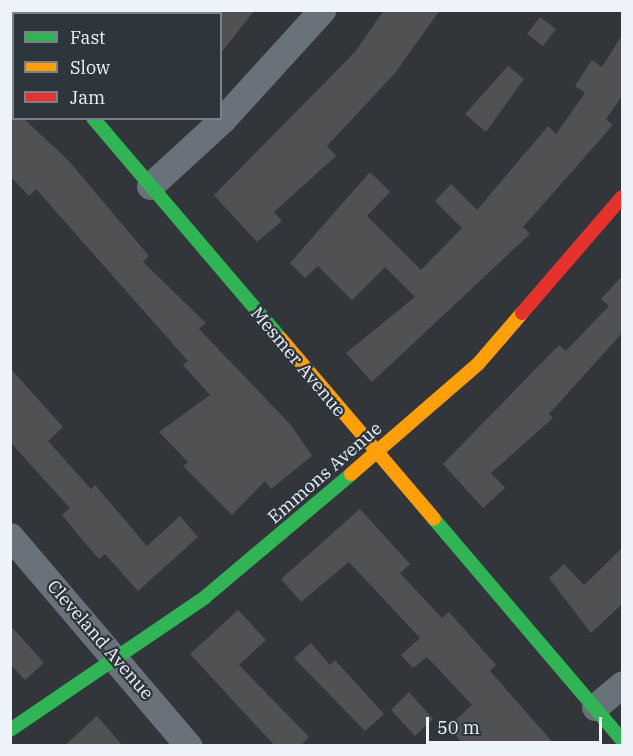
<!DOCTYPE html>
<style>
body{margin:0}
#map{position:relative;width:633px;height:756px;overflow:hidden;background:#32363a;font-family:"IBM Plex Serif",serif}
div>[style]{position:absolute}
.building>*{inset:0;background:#505152}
.street>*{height:27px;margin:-13.5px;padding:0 13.5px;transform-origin:13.5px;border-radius:13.5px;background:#69727a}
.fast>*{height:14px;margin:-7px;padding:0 7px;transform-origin:7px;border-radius:7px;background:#30b455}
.slow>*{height:14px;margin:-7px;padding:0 7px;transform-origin:7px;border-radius:7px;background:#ff9f0a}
.jam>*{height:14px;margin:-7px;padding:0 7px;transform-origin:7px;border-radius:7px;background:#e5322d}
span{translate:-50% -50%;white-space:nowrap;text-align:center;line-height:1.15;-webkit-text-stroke:4.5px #2e363d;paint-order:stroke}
.street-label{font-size:18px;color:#edf3f8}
.frame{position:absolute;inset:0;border:12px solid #edf3f8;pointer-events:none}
.legend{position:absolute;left:12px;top:12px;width:210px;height:108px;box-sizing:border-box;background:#2e363d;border:2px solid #7a8288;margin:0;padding:8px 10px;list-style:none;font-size:18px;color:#edf3f8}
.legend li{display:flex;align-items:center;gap:12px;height:30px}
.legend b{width:30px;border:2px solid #7a8288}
.scale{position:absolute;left:426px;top:717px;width:176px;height:27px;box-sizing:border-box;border:3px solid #edf3f8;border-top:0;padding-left:8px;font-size:18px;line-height:21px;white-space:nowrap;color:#edf3f8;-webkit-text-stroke:4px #2e363d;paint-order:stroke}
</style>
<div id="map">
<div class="building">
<div style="clip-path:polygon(220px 10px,255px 10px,220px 54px)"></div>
<div style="clip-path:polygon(384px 10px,440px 10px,395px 73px,327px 146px,336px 156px,274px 212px,282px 221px,257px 242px,214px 195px,355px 52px)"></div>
<div style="clip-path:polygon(540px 17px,556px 29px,543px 46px,527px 34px)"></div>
<div style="clip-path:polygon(622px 35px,622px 96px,606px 119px,613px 125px,523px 227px,530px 234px,372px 382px,346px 353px,415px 297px,385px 267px,352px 300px,318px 266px,305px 278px,290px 263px,370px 172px,390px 192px,367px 216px,421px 270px,462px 228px,435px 201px,451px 184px,477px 210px,548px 126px,556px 134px,585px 93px,575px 86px,592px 60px,602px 67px)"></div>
<div style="clip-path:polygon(508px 66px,524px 79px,486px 132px,465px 114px)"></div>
<div style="clip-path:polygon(10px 106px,14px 118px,23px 118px,68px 160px,149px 256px,143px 262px,206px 323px,199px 329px,290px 424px,312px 456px,271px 489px,265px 481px,232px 515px,183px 466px,188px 462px,159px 432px,210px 395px,183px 365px,188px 361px,36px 189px,29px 196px,10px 176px)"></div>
<div style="clip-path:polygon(622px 276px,622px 333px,549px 414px,553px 418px,491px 473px,505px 488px,483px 508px,443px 464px,559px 345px,566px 351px,609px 306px,601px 299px)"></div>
<div style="clip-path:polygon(10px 368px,63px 427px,48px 441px,91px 489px,95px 485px,147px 546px,180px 516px,198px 537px,138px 591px,105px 554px,99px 559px,84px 542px,62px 515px,70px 508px,10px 442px)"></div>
<div style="clip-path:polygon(360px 509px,410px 564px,400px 573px,442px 618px,449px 612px,496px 665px,490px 671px,556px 746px,465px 746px,448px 727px,472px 705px,427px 657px,413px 668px,401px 655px,420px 638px,349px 562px,301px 602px,281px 579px)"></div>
<div style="clip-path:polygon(622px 548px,622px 604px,591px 633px,549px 578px,564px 564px,584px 585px)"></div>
<div style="clip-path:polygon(238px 610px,266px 640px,239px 665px,309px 737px,300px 746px,275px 746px,190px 654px)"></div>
<div style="clip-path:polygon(10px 625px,44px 663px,25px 680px,10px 664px)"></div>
<div style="clip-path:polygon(311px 643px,330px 665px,335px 660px,384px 714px,365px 731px,294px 658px)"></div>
<div style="clip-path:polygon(409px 692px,433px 719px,415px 736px,391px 710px)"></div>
<div style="clip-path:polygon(97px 716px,123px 746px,64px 746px)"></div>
</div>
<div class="street">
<div style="left:10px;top:22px;width:5px;rotate:37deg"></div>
<div style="left:150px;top:186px;width:98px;rotate:-42.5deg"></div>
<div style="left:222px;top:120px;width:149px;rotate:-47.7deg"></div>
<div style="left:10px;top:536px;width:276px;rotate:49.6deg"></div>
<div style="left:595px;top:707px;width:35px;rotate:-40deg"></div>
</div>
<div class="fast">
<div style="left:93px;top:118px;width:290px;rotate:49.6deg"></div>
<div style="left:434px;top:519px;width:290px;rotate:49.6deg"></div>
<div style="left:10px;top:730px;width:235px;rotate:-34.2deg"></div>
<div style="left:204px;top:598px;width:192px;rotate:-40.1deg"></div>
</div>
<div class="slow">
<div style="left:281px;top:339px;width:236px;rotate:49.6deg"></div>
<div style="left:351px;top:474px;width:168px;rotate:-40.9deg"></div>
<div style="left:478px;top:364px;width:67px;rotate:-49.2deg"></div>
</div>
<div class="jam">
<div style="left:522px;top:313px;width:153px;rotate:-49.2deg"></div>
</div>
<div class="street-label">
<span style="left:298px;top:362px;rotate:50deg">Mesmer Avenue</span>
<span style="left:325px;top:473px;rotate:-41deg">Emmons Avenue</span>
<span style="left:100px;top:640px;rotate:49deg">Cleveland Avenue</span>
</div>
<div class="frame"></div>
<ul class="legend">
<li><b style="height:8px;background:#30b455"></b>Fast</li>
<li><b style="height:8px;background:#ff9f0a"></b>Slow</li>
<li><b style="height:8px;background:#e5322d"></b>Jam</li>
</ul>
<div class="scale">50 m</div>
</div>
